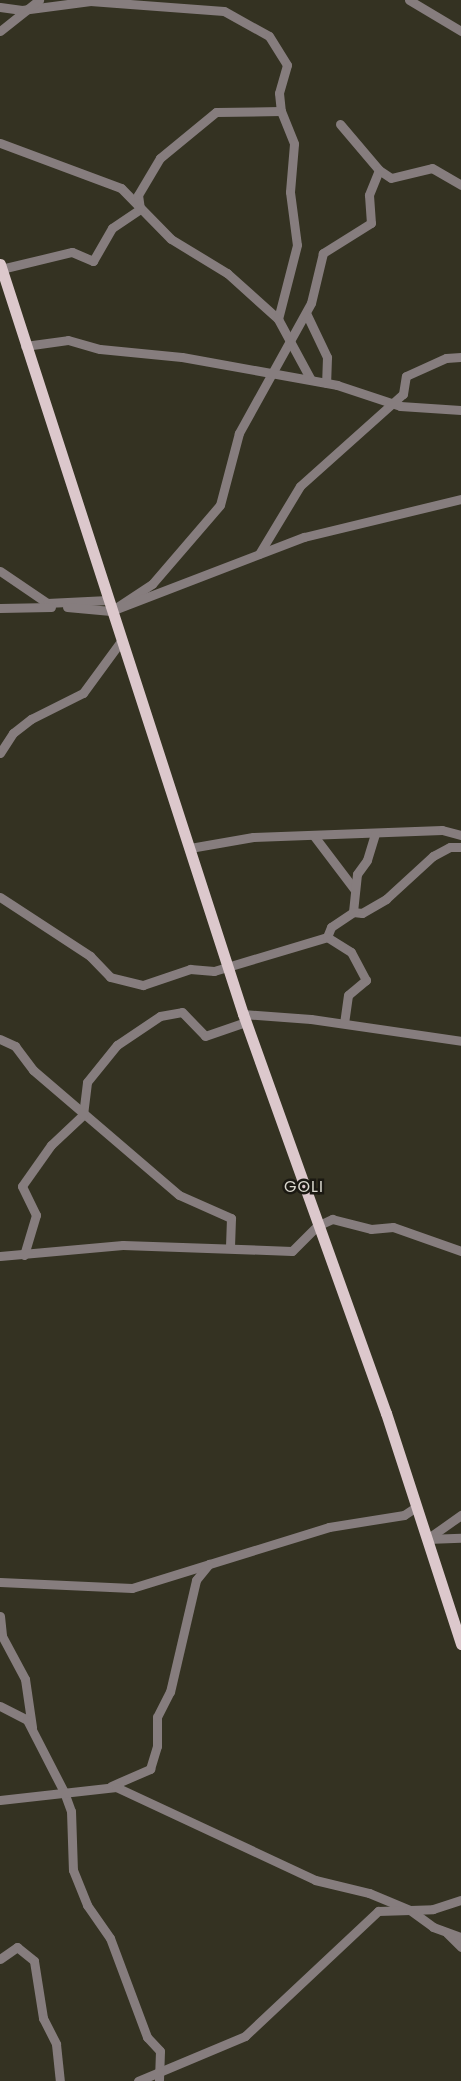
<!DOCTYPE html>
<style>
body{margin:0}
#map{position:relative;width:461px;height:2081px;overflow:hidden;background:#343222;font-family:Poppins,sans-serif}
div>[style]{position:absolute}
.minor>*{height:9px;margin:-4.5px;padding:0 4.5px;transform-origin:4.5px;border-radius:4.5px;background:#867d7e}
.major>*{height:11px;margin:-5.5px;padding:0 5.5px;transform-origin:5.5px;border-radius:5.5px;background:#dcc8cc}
span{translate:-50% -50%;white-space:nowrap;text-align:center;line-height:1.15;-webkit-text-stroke:5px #1b1912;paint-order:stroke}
.quarter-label{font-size:16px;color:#dad8ce;letter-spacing:1px}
</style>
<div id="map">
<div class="minor">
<div style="left:409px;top:0;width:61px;rotate:30.8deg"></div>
<div style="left:0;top:7px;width:22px;rotate:8deg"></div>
<div style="left:22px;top:10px;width:69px;rotate:-7.5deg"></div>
<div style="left:90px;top:1px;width:134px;rotate:4.3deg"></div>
<div style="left:224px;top:11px;width:51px;rotate:29.1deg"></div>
<div style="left:269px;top:36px;width:34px;rotate:58deg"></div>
<div style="left:287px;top:65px;width:29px;rotate:106deg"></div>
<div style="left:279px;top:93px;width:18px;rotate:84deg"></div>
<div style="left:0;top:31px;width:50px;rotate:-38.5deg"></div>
<div style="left:340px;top:124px;width:60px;rotate:49.7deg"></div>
<div style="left:379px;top:170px;width:27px;rotate:112deg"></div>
<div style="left:369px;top:195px;width:28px;rotate:86deg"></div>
<div style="left:371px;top:223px;width:57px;rotate:148deg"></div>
<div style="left:323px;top:253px;width:51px;rotate:103.5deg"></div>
<div style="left:311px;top:303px;width:149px;rotate:119deg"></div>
<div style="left:239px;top:433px;width:74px;rotate:104.8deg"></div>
<div style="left:220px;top:505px;width:104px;rotate:130.7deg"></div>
<div style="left:152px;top:584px;width:49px;rotate:146.6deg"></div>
<div style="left:111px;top:611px;width:207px;rotate:-21deg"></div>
<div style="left:304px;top:537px;width:162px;rotate:-13.6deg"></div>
<div style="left:0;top:143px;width:129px;rotate:20.4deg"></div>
<div style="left:121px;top:188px;width:71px;rotate:45.6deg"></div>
<div style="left:171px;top:239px;width:66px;rotate:31.3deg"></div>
<div style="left:227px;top:273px;width:69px;rotate:42deg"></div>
<div style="left:278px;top:319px;width:69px;rotate:61.6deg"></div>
<div style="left:379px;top:170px;width:14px;rotate:34deg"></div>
<div style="left:391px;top:178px;width:42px;rotate:-13.7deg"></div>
<div style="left:432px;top:168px;width:34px;rotate:30deg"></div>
<div style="left:1px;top:269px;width:73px;rotate:-13.5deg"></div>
<div style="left:72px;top:252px;width:23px;rotate:23deg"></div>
<div style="left:93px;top:261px;width:38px;rotate:-60deg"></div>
<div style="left:112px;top:228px;width:34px;rotate:-34deg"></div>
<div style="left:140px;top:209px;width:14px;rotate:-98deg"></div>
<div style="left:138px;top:195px;width:43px;rotate:-59.3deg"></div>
<div style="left:160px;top:158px;width:72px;rotate:-39.4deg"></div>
<div style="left:216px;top:112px;width:65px;rotate:-0.9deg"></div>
<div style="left:281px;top:111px;width:35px;rotate:68deg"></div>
<div style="left:294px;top:144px;width:48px;rotate:94.8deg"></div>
<div style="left:290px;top:192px;width:53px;rotate:82.5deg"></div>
<div style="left:297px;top:245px;width:76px;rotate:104.4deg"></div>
<div style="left:306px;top:313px;width:49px;rotate:64.5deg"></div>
<div style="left:327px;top:357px;width:26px;rotate:92deg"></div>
<div style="left:25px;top:346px;width:43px;rotate:-7.9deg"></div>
<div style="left:68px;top:340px;width:33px;rotate:16deg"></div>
<div style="left:100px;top:349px;width:82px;rotate:5.6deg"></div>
<div style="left:182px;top:357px;width:158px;rotate:10.2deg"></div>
<div style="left:337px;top:385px;width:66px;rotate:18.4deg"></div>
<div style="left:400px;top:406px;width:61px;rotate:3.8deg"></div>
<div style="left:259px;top:554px;width:79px;rotate:-58.9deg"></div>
<div style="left:300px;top:486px;width:138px;rotate:-41.8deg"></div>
<div style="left:403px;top:394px;width:18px;rotate:-81deg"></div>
<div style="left:406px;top:376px;width:44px;rotate:-24.2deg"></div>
<div style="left:446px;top:358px;width:15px;rotate:-4deg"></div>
<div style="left:0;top:571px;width:57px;rotate:34.2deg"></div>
<div style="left:47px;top:603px;width:61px;rotate:-2.8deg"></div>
<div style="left:67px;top:607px;width:44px;rotate:5.2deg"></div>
<div style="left:0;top:608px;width:51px;rotate:-1.1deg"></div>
<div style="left:0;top:753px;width:24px;rotate:-57deg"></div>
<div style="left:13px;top:733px;width:23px;rotate:-38deg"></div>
<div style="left:31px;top:719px;width:58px;rotate:-26.6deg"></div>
<div style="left:83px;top:693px;width:64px;rotate:-53.8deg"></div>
<div style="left:314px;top:836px;width:68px;rotate:52.8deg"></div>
<div style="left:190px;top:848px;width:64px;rotate:-9.9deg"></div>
<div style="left:253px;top:837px;width:189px;rotate:-2.1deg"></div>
<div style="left:442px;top:830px;width:20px;rotate:15deg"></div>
<div style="left:0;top:897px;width:108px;rotate:33.2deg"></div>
<div style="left:90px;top:956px;width:29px;rotate:46deg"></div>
<div style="left:110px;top:977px;width:34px;rotate:14deg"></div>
<div style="left:143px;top:985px;width:50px;rotate:-18.8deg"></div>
<div style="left:190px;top:969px;width:24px;rotate:5deg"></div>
<div style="left:214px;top:971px;width:118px;rotate:-16.7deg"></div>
<div style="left:327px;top:937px;width:11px;rotate:-68deg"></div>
<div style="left:331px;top:927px;width:27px;rotate:-34deg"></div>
<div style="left:353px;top:912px;width:38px;rotate:-84deg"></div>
<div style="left:357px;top:874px;width:17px;rotate:-54deg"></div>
<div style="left:367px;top:860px;width:27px;rotate:-73deg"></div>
<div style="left:353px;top:912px;width:9px;rotate:6deg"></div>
<div style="left:362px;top:913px;width:28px;rotate:-30deg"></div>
<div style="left:386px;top:899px;width:64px;rotate:-42.5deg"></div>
<div style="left:433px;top:856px;width:19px;rotate:-28deg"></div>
<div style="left:450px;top:847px;width:11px"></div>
<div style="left:327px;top:937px;width:28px;rotate:32deg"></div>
<div style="left:351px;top:952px;width:32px;rotate:62deg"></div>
<div style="left:366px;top:980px;width:23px;rotate:140deg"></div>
<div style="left:348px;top:995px;width:28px;rotate:98deg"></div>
<div style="left:243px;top:1014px;width:68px;rotate:4.2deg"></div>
<div style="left:311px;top:1019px;width:152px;rotate:8.3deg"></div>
<div style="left:0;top:1039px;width:17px;rotate:25deg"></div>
<div style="left:15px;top:1046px;width:30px;rotate:53deg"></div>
<div style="left:33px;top:1070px;width:192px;rotate:40.6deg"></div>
<div style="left:179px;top:1195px;width:57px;rotate:23.9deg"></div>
<div style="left:231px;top:1218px;width:28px;rotate:92deg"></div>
<div style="left:24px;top:1255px;width:42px;rotate:-73.3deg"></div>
<div style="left:36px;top:1215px;width:32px;rotate:-116deg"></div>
<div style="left:22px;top:1186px;width:50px;rotate:-54.7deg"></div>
<div style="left:51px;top:1145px;width:44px;rotate:-43.2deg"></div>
<div style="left:83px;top:1115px;width:33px;rotate:-83deg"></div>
<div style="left:87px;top:1082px;width:48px;rotate:-51deg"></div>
<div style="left:117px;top:1045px;width:52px;rotate:-34deg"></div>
<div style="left:160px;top:1016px;width:22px;rotate:-10deg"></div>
<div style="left:182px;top:1012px;width:33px;rotate:46deg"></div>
<div style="left:205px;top:1036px;width:43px;rotate:-18.9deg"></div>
<div style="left:0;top:1256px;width:123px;rotate:-5.1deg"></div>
<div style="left:123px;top:1245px;width:169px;rotate:2deg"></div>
<div style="left:292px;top:1251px;width:35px;rotate:-45deg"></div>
<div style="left:317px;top:1226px;width:17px;rotate:-25deg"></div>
<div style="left:332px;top:1219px;width:40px;rotate:14.4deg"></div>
<div style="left:371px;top:1229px;width:22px;rotate:-5deg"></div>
<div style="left:393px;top:1227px;width:72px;rotate:19.4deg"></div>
<div style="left:427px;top:1539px;width:42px;rotate:-35.2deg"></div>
<div style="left:427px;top:1539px;width:34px;rotate:-2deg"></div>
<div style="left:0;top:1582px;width:132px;rotate:2.6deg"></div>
<div style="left:132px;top:1588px;width:206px;rotate:-17.2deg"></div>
<div style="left:329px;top:1527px;width:76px;rotate:-9.1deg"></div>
<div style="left:404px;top:1515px;width:14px;rotate:-34deg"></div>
<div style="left:0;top:1616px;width:20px;rotate:84deg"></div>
<div style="left:2px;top:1636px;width:49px;rotate:61.9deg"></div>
<div style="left:25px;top:1679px;width:49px;rotate:81.7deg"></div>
<div style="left:0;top:1706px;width:30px;rotate:27deg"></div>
<div style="left:27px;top:1720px;width:81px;rotate:62.8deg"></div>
<div style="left:64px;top:1792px;width:20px;rotate:70deg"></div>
<div style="left:71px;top:1811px;width:59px;rotate:88.1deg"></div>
<div style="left:73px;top:1870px;width:38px;rotate:68deg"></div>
<div style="left:87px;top:1905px;width:40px;rotate:55.1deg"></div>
<div style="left:110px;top:1938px;width:106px;rotate:69.5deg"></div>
<div style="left:147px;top:2037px;width:19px;rotate:47deg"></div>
<div style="left:160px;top:2051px;width:30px;rotate:92deg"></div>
<div style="left:111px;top:1786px;width:43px;rotate:-23.6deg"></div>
<div style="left:150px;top:1769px;width:24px;rotate:-73deg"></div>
<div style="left:157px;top:1746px;width:29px;rotate:-90deg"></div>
<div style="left:157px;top:1717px;width:28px;rotate:-63deg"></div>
<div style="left:170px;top:1692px;width:115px;rotate:-76.9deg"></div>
<div style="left:196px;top:1580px;width:21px;rotate:-51deg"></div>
<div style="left:0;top:1800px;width:117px;rotate:-6.4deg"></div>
<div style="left:116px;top:1787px;width:220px;rotate:25deg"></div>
<div style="left:315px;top:1880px;width:56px;rotate:13.5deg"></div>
<div style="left:369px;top:1893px;width:44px;rotate:22.5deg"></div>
<div style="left:410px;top:1910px;width:23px;rotate:-2deg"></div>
<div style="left:433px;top:1909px;width:29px;rotate:-18deg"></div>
<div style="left:447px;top:1933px;width:20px;rotate:45deg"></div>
<div style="left:0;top:1959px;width:21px;rotate:-35deg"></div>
<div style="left:17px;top:1947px;width:22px;rotate:39deg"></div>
<div style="left:34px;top:1961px;width:58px;rotate:81deg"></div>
<div style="left:43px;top:2018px;width:29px;rotate:63deg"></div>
<div style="left:56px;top:2044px;width:37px;rotate:84deg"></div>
<div style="left:138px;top:2081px;width:116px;rotate:-22.8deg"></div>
<div style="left:245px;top:2036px;width:183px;rotate:-43.2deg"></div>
<div style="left:378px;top:1911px;width:32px;rotate:-2deg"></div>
<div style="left:410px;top:1910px;width:29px;rotate:36deg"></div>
<div style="left:433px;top:1927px;width:30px;rotate:20deg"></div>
</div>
<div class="major">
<div style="left:0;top:264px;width:788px;rotate:72.05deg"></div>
<div style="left:243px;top:1014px;width:424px;rotate:70.3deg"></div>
<div style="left:386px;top:1413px;width:243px;rotate:72deg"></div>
</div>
<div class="quarter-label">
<span style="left:304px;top:1187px">GOLI</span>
</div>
</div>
